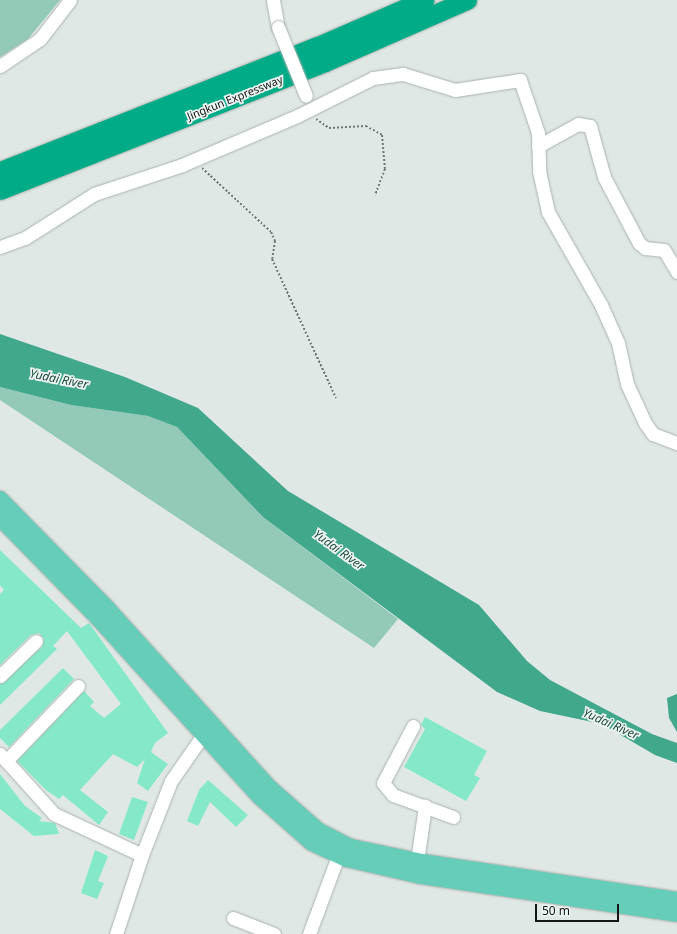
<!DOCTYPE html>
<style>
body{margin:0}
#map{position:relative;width:677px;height:934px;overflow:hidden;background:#e0e8e5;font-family:"Noto Sans",sans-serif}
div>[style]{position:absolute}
.green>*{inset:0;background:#93cab7}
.water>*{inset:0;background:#41a88b}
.building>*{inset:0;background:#85e9c9}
.path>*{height:2px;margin-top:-1px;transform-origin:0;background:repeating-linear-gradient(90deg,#727775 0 2px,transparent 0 4px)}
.roads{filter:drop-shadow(0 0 1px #aab2af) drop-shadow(0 0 1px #aab2af)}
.minor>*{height:13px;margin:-6.5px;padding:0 6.5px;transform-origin:6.5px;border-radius:6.5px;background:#fff}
.major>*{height:16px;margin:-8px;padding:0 8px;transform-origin:8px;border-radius:8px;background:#66cdb8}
.highway>*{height:19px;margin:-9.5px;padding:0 9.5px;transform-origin:9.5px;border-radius:9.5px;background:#00ab88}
.bridges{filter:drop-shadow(0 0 1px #aab2af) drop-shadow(0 0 1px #aab2af)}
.minor-bridge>*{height:13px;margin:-6.5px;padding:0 6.5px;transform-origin:6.5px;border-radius:6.5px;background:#fff}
span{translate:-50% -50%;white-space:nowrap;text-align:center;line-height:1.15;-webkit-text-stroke:3.5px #edf5f2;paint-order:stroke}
.street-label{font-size:11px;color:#141615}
.water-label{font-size:12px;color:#1d4a3d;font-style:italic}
.scale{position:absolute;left:535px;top:904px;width:84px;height:18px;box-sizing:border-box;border:2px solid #141615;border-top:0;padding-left:5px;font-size:12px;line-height:14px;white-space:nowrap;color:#141615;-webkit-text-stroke:3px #edf5f2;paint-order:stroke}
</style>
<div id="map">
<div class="green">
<div style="clip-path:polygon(0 0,60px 0,28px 39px,0 57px)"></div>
<div style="clip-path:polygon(0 387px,71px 405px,148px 416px,177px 427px,263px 517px,398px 619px,374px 648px,0 400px)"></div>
</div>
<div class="water">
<div style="clip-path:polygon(0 334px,125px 377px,198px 408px,288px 491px,479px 605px,527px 661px,550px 680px,652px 734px,677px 743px,677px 763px,655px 755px,602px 724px,540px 711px,497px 692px,263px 517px,177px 427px,148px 416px,71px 405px,0 387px)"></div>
<div style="clip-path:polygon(677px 694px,677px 732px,669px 718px,667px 698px)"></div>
</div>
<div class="building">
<div style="clip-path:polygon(0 550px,81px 628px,89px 623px,168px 733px,155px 743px,151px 752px,168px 764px,148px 791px,137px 783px,145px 759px,137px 767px,113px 754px,80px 790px,108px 812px,99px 825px,63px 795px,59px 799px,46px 790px,17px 761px,84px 691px,94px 702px,90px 706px,104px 718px,121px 704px,67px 631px,53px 646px,57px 649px,0 705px,0 684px,42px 647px,44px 639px,39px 633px,31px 635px,0 665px,0 594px,4px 590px,0 585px)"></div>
<div style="clip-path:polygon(63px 668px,74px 679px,9px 747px,0 738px,0 730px)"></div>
<div style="clip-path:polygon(425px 717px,487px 751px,474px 775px,480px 778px,466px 801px,404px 767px,425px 729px,421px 725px)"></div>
<div style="clip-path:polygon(0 774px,25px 806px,42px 818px,39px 821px,55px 823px,59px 834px,34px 836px,0 809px)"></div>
<div style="clip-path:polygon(208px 780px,248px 815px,236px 827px,210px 802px,198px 826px,187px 821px,199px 790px)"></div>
<div style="clip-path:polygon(132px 797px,148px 802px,134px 840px,119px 834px)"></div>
<div style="clip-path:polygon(95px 850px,108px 856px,98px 881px,104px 883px,97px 899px,81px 893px)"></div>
</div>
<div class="path">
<div style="left:316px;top:119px;width:16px;rotate:35deg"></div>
<div style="left:329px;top:128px;width:37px;rotate:-3deg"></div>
<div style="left:366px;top:126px;width:18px;rotate:29deg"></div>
<div style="left:382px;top:135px;width:34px;rotate:85deg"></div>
<div style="left:385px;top:169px;width:28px;rotate:111deg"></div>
<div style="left:202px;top:168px;width:94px;rotate:42.8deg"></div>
<div style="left:271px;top:232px;width:10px;rotate:66deg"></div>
<div style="left:275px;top:241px;width:18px;rotate:99deg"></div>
<div style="left:272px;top:259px;width:153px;rotate:65.3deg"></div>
</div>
<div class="roads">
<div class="minor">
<div style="left:273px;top:0;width:27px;rotate:80deg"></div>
<div style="left:0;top:66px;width:48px;rotate:-34deg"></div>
<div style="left:40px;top:39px;width:49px;rotate:-52.4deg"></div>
<div style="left:538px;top:146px;width:46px;rotate:-28.8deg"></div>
<div style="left:578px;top:124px;width:12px;rotate:9deg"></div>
<div style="left:590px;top:126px;width:53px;rotate:74.6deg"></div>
<div style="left:604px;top:177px;width:75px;rotate:62.1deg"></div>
<div style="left:639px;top:243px;width:8px;rotate:40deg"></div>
<div style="left:645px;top:248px;width:19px;rotate:6deg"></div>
<div style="left:664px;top:250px;width:26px;rotate:59deg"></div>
<div style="left:0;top:247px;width:27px;rotate:-20deg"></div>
<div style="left:25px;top:238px;width:82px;rotate:-32.5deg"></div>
<div style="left:94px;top:194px;width:93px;rotate:-18.2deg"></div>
<div style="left:182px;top:165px;width:125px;rotate:-23.1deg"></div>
<div style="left:297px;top:116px;width:85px;rotate:-26.6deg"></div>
<div style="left:373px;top:78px;width:30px;rotate:-8deg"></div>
<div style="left:403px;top:74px;width:54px;rotate:17.1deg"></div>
<div style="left:455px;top:90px;width:66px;rotate:-8.7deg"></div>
<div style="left:520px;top:80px;width:56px;rotate:71.2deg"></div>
<div style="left:538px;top:133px;width:38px;rotate:88deg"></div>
<div style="left:539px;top:171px;width:42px;rotate:77.6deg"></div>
<div style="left:548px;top:212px;width:107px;rotate:60.3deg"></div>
<div style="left:601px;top:305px;width:42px;rotate:65.9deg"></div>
<div style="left:618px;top:343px;width:42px;rotate:77.6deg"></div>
<div style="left:627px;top:384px;width:43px;rotate:65.2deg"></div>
<div style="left:645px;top:423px;width:14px;rotate:54deg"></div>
<div style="left:653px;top:434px;width:26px;rotate:21deg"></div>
<div style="left:0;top:676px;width:50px;rotate:-44.2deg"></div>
<div style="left:413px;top:726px;width:64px;rotate:117.8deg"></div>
<div style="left:383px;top:783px;width:16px;rotate:50deg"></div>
<div style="left:393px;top:795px;width:64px;rotate:20.1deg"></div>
<div style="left:0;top:754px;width:81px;rotate:48deg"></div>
<div style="left:54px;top:814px;width:97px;rotate:25deg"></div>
<div style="left:6px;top:761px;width:104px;rotate:-46.2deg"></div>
<div style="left:417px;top:861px;width:56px;rotate:-81.7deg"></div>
<div style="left:233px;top:918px;width:44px;rotate:21.3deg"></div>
<div style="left:116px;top:934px;width:83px;rotate:-71.8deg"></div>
<div style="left:142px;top:855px;width:79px;rotate:-68.6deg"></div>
<div style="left:171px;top:781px;width:56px;rotate:-55.2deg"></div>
<div style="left:309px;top:934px;width:83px;rotate:-69.6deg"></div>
</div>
<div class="major">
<div style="left:0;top:499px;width:154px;rotate:45.5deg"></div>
<div style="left:108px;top:609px;width:241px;rotate:47.9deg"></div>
<div style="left:270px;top:788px;width:65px;rotate:41.3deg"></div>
<div style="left:319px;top:831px;width:36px;rotate:27deg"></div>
<div style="left:351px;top:847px;width:67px;rotate:12deg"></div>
<div style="left:417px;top:861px;width:263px;rotate:8.5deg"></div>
<div style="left:0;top:518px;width:140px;rotate:45.6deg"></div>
<div style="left:98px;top:618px;width:241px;rotate:47.9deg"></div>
<div style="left:260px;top:797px;width:69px;rotate:41.5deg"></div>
<div style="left:312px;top:843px;width:38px;rotate:25deg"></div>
<div style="left:347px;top:859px;width:76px;rotate:12.9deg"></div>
<div style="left:421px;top:876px;width:259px;rotate:8.4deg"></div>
</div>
<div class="highway">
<div style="left:0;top:171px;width:342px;rotate:-21.5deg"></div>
<div style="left:318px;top:46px;width:116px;rotate:-23.5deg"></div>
<div style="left:0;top:190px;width:349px;rotate:-21.5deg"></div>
<div style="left:325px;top:62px;width:155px;rotate:-23.6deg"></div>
</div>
</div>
<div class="bridges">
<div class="minor-bridge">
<div style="left:278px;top:27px;width:74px;rotate:67.9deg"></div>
</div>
</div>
<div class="street-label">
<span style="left:235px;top:98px;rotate:-22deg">Jingkun Expressway</span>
</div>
<div class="water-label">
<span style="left:59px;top:379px;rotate:11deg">Yudai River</span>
<span style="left:339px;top:550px;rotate:36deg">Yudai River</span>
<span style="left:611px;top:724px;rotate:24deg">Yudai River</span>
</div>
<div class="scale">50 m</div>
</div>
